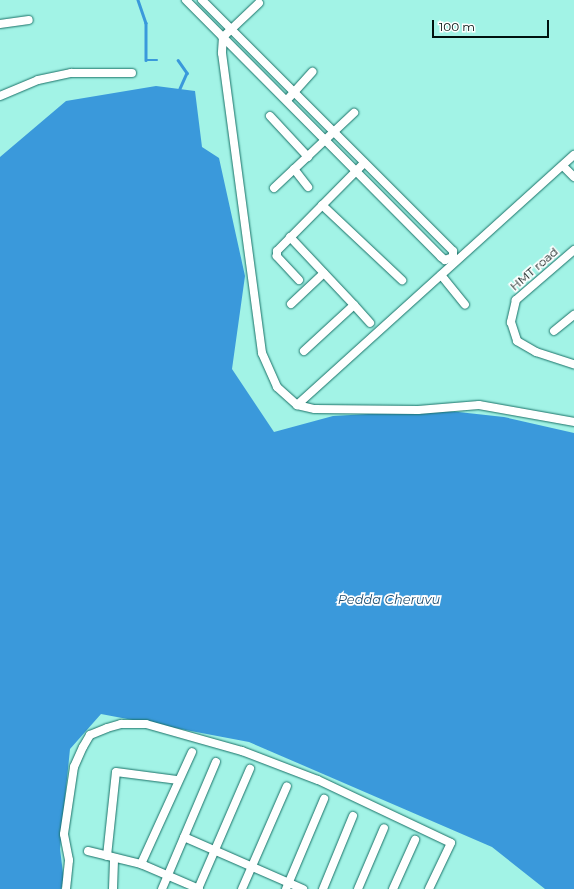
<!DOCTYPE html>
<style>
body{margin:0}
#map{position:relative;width:574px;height:889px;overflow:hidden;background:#a2f3e6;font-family:Montserrat,sans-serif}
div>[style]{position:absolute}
.water>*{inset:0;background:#3a99db}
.stream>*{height:2.5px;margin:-1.25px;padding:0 1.25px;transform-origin:1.25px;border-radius:1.25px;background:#3a99db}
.roads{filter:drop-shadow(0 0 1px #197167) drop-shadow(0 0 1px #197167)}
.minor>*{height:8px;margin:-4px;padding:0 4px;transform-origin:4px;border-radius:4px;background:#fff}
span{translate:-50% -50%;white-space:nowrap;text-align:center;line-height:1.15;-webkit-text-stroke:3.5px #fff;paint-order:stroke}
.street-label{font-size:12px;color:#00110e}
.water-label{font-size:13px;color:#1d4d70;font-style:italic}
.scale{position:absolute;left:432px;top:20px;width:117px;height:18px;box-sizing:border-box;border:2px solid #00110e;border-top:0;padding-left:5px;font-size:12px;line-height:14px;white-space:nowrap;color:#00110e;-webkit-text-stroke:3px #fff;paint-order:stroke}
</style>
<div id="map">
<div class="water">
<div style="clip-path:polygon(156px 86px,195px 91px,202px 147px,219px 158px,245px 276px,232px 369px,274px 432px,333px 416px,440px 410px,504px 417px,574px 433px,574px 889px,545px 889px,492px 847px,249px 742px,101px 714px,70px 749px,60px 849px,64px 881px,61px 889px,0 889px,0 157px,66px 101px)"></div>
</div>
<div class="stream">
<div style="left:138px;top:0;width:24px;rotate:71deg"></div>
<div style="left:146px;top:23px;width:37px;rotate:90deg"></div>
<div style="left:146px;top:60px;width:11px"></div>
<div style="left:178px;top:60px;width:16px;rotate:55deg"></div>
<div style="left:187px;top:73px;width:17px;rotate:114deg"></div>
</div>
<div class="roads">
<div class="minor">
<div style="left:186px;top:0;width:362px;rotate:45.2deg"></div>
<div style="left:441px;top:257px;width:5px;rotate:37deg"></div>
<div style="left:445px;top:260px;width:9px;rotate:-21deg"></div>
<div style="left:453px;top:257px;width:6px;rotate:-90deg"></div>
<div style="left:453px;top:251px;width:355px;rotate:-135deg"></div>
<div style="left:259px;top:3px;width:50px;rotate:136.6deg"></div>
<div style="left:223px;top:37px;width:16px;rotate:94deg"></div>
<div style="left:222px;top:53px;width:303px;rotate:82.4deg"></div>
<div style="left:262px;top:353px;width:37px;rotate:66deg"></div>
<div style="left:277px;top:387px;width:27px;rotate:42deg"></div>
<div style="left:297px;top:405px;width:18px;rotate:13deg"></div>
<div style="left:315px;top:409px;width:103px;rotate:0.6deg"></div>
<div style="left:418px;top:410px;width:61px;rotate:-4.7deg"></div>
<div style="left:479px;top:405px;width:97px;rotate:10.1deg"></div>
<div style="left:0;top:24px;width:29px;rotate:-8deg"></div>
<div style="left:0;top:96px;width:41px;rotate:-22.8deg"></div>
<div style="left:38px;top:80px;width:34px;rotate:-12deg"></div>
<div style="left:71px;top:73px;width:61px"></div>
<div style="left:287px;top:100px;width:38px;rotate:-48deg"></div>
<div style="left:270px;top:116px;width:56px;rotate:47.2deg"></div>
<div style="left:564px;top:167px;width:14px;rotate:45deg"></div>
<div style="left:294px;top:169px;width:23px;rotate:52deg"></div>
<div style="left:274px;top:188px;width:110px;rotate:-43.2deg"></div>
<div style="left:322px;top:205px;width:110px;rotate:43.2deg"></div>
<div style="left:290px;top:237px;width:93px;rotate:46.7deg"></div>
<div style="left:354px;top:305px;width:68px;rotate:137.4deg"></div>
<div style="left:574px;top:250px;width:77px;rotate:139.2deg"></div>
<div style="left:516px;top:300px;width:23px;rotate:103deg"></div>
<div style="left:511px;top:322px;width:20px;rotate:72deg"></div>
<div style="left:517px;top:341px;width:22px;rotate:30deg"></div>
<div style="left:536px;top:352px;width:40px;rotate:18deg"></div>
<div style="left:441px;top:275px;width:38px;rotate:51deg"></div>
<div style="left:299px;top:280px;width:33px;rotate:-133deg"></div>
<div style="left:277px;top:256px;width:5px;rotate:-90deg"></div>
<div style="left:277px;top:251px;width:124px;rotate:-45.3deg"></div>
<div style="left:291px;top:304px;width:45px;rotate:-43.2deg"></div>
<div style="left:354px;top:305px;width:24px;rotate:48deg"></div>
<div style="left:554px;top:331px;width:26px;rotate:-39deg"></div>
<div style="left:297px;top:405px;width:373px;rotate:-42.1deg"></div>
<div style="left:184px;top:837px;width:130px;rotate:23.6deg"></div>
<div style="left:88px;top:851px;width:55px;rotate:13.8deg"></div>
<div style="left:141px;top:864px;width:63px;rotate:23.3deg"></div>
<div style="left:107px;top:856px;width:84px;rotate:-83.9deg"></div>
<div style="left:116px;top:772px;width:63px;rotate:7.4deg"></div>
<div style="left:141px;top:864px;width:123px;rotate:-65.5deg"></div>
<div style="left:66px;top:889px;width:29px;rotate:-84deg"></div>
<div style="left:69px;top:860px;width:26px;rotate:-101deg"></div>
<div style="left:64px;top:834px;width:68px;rotate:-81.5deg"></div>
<div style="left:74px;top:767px;width:22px;rotate:-66deg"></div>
<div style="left:83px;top:747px;width:14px;rotate:-60deg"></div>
<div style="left:90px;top:735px;width:18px;rotate:-22deg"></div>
<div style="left:107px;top:728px;width:15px;rotate:-16deg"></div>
<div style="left:121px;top:724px;width:25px"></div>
<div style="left:146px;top:724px;width:100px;rotate:15.7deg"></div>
<div style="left:242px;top:751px;width:81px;rotate:20.9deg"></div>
<div style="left:318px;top:780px;width:147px;rotate:25.3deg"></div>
<div style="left:451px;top:843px;width:51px;rotate:115.6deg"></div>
<div style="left:113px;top:889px;width:31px;rotate:-88deg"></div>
<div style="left:162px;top:889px;width:138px;rotate:-67deg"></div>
<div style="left:198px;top:889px;width:131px;rotate:-66.6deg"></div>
<div style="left:242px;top:889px;width:112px;rotate:-66.4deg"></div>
<div style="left:286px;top:889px;width:98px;rotate:-67.1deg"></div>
<div style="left:323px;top:889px;width:79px;rotate:-67.7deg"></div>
<div style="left:358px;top:889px;width:66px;rotate:-66.9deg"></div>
<div style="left:393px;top:889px;width:54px;rotate:-65.8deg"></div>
</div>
</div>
<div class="street-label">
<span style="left:534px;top:269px;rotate:-41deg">HMT road</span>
</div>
<div class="water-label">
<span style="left:389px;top:599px">Pedda Cheruvu</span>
</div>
<div class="scale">100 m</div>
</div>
